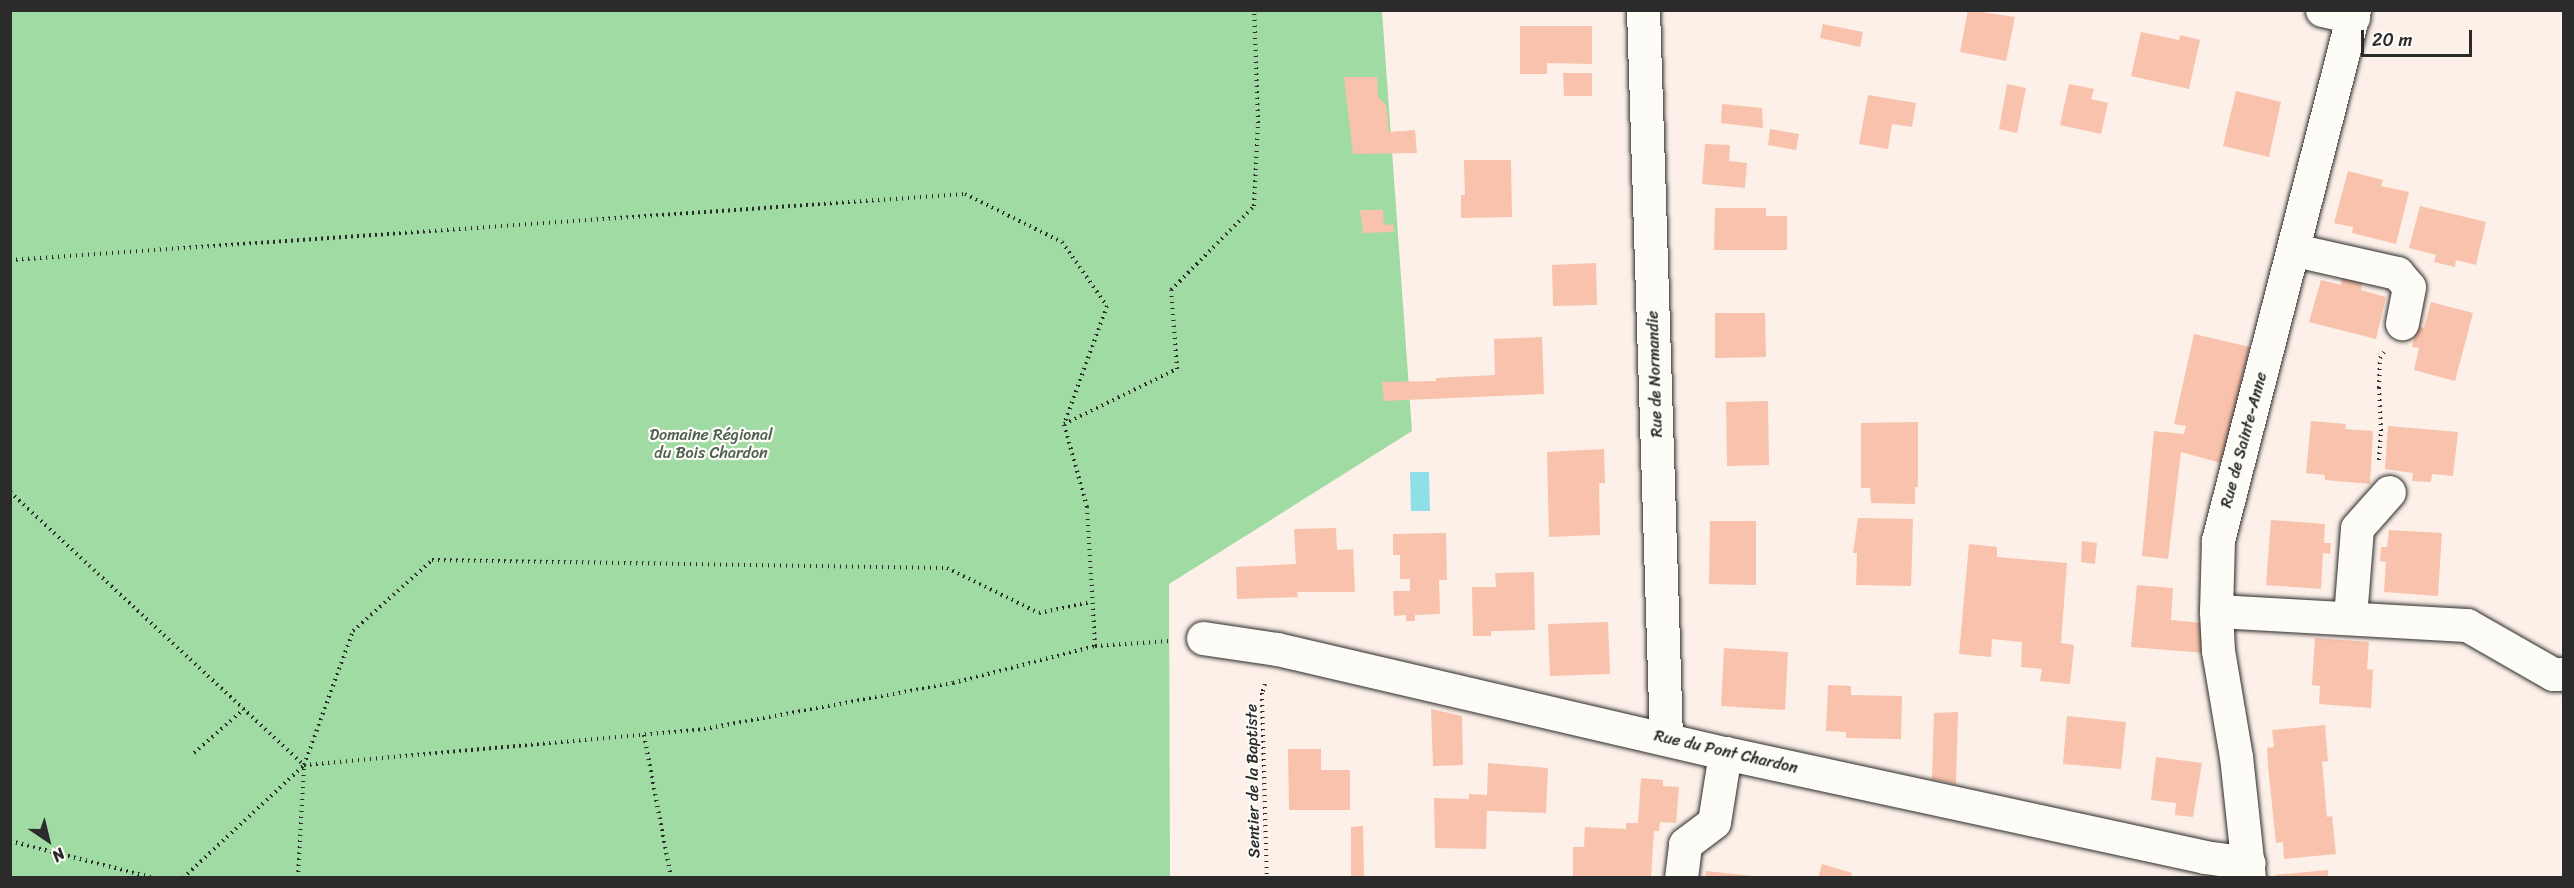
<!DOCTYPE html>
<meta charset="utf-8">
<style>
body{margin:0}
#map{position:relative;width:2574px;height:888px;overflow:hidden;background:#fcf0e8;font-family:Sriracha,sans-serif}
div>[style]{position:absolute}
.green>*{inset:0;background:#9fdba2}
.water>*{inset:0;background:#8edfe8}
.building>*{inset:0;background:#f9c2ac}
.path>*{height:4px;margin-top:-2px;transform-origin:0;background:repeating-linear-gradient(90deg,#2b2b2b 0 1.5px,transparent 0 6px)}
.roads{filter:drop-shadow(0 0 2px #2b2b2b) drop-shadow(0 0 2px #2b2b2b)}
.minor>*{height:33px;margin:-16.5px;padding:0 16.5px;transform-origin:16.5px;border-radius:16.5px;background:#fdfcf7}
span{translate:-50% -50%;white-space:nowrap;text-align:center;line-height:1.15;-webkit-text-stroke:4.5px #fdfcf7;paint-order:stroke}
.street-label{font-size:16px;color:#2b2b2b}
.park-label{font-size:16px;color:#4e604f}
.frame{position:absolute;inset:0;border:12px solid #2b2b2b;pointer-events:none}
.north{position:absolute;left:18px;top:810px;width:60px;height:60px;-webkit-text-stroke:4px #fdfcf7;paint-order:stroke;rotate:145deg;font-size:16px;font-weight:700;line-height:24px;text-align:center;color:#2b2b2b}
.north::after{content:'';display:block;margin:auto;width:21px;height:27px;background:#2b2b2b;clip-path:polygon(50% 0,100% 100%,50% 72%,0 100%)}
.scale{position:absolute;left:2361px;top:30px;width:111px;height:27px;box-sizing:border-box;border:3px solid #2b2b2b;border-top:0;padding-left:8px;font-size:18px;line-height:21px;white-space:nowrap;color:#2b2b2b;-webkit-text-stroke:4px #fdfcf7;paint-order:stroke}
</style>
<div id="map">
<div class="green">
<div style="clip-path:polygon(10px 11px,1382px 11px,1412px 431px,1169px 584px,1170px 877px,11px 877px)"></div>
</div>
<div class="water">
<div style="clip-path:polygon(1410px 472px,1429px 472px,1430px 511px,1411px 511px)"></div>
</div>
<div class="building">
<div style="clip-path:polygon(1968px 10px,2015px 17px,2006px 61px,1960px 52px)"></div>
<div style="clip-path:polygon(1823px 24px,1863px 32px,1860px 47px,1820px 38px)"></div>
<div style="clip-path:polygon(1520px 26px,1592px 26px,1592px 64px,1547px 63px,1547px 74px,1520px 74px)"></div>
<div style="clip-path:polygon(2141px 32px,2179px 40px,2180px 35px,2200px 40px,2189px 89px,2131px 76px)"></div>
<div style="clip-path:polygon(1563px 73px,1592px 73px,1592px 96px,1564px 96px)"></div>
<div style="clip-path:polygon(1344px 77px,1377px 77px,1378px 97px,1386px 105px,1389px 132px,1415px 130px,1417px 153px,1353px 154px)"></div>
<div style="clip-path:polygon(2007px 84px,2026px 88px,2017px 133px,1999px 129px)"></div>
<div style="clip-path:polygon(2069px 84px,2094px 89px,2091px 99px,2108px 103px,2101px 134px,2060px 125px)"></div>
<div style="clip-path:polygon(2236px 91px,2281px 102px,2269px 157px,2223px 146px)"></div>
<div style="clip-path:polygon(1868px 95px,1916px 103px,1912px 127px,1892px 124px,1888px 149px,1859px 144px)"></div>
<div style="clip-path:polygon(1722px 104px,1762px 108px,1763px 128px,1721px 123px)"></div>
<div style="clip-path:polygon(1770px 129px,1799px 134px,1796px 150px,1768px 145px)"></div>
<div style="clip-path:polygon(1705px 144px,1730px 145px,1729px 161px,1747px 163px,1745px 188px,1702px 184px)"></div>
<div style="clip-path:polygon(1464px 160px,1511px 160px,1512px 217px,1461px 218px,1461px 195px,1465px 195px)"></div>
<div style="clip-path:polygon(2348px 171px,2383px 180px,2381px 186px,2409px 192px,2396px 244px,2352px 233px,2353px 227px,2334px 223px)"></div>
<div style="clip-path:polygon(2420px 206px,2486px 222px,2476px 265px,2456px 260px,2455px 267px,2434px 262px,2436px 255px,2409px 248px)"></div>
<div style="clip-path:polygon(1715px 208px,1766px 208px,1766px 216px,1787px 216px,1787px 250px,1714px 250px)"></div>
<div style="clip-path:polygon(1360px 210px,1383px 210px,1384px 225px,1393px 224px,1394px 232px,1363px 233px)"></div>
<div style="clip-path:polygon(1596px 263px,1597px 305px,1553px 306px,1552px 265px)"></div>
<div style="clip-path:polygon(2342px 278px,2362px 283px,2361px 290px,2386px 297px,2376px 339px,2309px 322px,2321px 280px,2341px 285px)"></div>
<div style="clip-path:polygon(2431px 302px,2473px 313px,2455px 381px,2414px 370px,2419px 348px,2412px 347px,2416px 326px,2424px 328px)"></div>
<div style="clip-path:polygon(1715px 313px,1765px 313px,1766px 357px,1715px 358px)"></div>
<div style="clip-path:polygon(2194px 334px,2250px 347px,2221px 463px,2181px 452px,2168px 559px,2142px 556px,2154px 431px,2184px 434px,2186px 426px,2174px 424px)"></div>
<div style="clip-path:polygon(1542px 337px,1544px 394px,1384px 401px,1382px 382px,1436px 381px,1436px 378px,1495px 375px,1494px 339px)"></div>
<div style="clip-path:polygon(1768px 401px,1769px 465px,1727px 466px,1726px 402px)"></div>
<div style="clip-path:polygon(2311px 421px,2346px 424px,2345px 429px,2373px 431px,2370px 484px,2325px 480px,2325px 475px,2306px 473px)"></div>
<div style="clip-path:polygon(1918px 422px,1918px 487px,1915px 487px,1915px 504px,1871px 503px,1870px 488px,1861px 488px,1861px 423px)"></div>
<div style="clip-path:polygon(2388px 426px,2458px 432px,2453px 476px,2432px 474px,2431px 482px,2412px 481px,2413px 473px,2385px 469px)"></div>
<div style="clip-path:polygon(1604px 449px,1605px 483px,1599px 483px,1600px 535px,1549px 537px,1547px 452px)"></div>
<div style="clip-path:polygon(1858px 518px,1913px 519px,1911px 586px,1856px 585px,1857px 553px,1853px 553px)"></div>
<div style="clip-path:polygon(2271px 520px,2325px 524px,2324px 543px,2331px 543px,2330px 554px,2323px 553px,2321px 589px,2266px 585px)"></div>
<div style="clip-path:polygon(1710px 521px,1756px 521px,1756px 585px,1709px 584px)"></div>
<div style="clip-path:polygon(1336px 528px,1337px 550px,1353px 549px,1355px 592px,1297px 592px,1298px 597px,1237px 599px,1236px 567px,1296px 564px,1294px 529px)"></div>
<div style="clip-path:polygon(2389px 530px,2442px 533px,2438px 596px,2384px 592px,2386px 562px,2380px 561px,2381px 547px,2387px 547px)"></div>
<div style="clip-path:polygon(1446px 533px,1447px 580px,1439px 580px,1440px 614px,1415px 615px,1415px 621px,1406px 621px,1406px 615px,1394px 616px,1393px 591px,1410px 591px,1410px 579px,1400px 579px,1400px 555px,1393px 555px,1393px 534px)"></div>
<div style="clip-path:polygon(2082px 541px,2097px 543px,2095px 564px,2081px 562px)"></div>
<div style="clip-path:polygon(1969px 544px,1997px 547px,1997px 557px,2067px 563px,2061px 643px,2074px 645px,2070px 684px,2040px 681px,2042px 669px,2021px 667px,2022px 642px,1992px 639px,1991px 657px,1959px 654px)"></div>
<div style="clip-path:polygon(1534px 572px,1535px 630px,1491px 631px,1491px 636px,1473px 636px,1472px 587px,1496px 587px,1495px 573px)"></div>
<div style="clip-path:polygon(2137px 585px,2173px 588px,2171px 620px,2201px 623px,2205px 653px,2131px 647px)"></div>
<div style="clip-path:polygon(1608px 622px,1610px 674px,1550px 676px,1548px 624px)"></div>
<div style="clip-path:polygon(2315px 638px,2369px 642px,2367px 669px,2373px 670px,2371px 708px,2319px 704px,2320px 686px,2312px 685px)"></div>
<div style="clip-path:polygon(1724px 648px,1788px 652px,1785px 710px,1721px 706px)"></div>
<div style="clip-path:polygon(1828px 685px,1851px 686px,1851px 695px,1902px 696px,1901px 739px,1846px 738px,1846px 732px,1826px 731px)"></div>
<div style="clip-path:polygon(1431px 709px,1462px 716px,1463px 765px,1433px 766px)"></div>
<div style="clip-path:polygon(1958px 712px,1956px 784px,1932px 779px,1934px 713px)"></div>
<div style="clip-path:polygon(2067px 716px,2126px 722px,2121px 769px,2063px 764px)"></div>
<div style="clip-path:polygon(2325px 725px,2328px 761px,2322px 762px,2327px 817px,2332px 816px,2336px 854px,2284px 859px,2283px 842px,2276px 843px,2268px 766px,2267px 748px,2274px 747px,2272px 730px)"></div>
<div style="clip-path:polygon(1288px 749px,1321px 749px,1321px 770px,1350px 770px,1350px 810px,1289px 810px)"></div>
<div style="clip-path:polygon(2156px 757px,2202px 763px,2193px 817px,2175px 815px,2176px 803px,2151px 800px)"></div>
<div style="clip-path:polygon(1488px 763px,1548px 768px,1546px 813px,1487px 811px,1486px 849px,1435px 848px,1434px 798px,1469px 799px,1469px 794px,1487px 795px)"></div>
<div style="clip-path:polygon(1641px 778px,1663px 780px,1663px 786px,1679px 787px,1676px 823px,1660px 822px,1659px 831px,1654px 831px,1651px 878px,1573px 878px,1573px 847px,1584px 847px,1585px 827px,1626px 829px,1626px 823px,1638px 823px)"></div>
<div style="clip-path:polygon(1363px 826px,1364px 878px,1351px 878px,1351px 827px)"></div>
<div style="clip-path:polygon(1822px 864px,1852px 873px,1851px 878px,1818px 878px)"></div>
<div style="clip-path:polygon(2328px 870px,2328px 878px,2275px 878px,2275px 875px)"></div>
<div style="clip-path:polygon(1706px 871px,1753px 876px,1753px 878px,1705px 878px)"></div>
</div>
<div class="path">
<div style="left:10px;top:260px;width:957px;rotate:-3.95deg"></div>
<div style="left:965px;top:194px;width:108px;rotate:26.3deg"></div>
<div style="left:1062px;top:242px;width:78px;rotate:54.9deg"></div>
<div style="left:1107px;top:306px;width:126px;rotate:110deg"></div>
<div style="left:2379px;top:460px;width:29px;rotate:-86deg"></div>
<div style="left:2381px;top:431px;width:43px;rotate:-92.7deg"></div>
<div style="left:2379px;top:388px;width:30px;rotate:-88deg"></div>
<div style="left:2380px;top:358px;width:7px;rotate:-56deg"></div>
<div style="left:10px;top:492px;width:401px;rotate:42.9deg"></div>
<div style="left:304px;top:765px;width:402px;rotate:-5.1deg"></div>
<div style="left:704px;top:729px;width:253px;rotate:-10.5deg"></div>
<div style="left:953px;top:683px;width:147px;rotate:-14.6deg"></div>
<div style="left:1095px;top:646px;width:74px;rotate:-3.9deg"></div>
<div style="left:1095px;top:646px;width:139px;rotate:-93.3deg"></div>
<div style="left:1087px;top:507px;width:86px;rotate:-105.5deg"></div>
<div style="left:1064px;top:424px;width:126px;rotate:-26deg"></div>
<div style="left:1177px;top:369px;width:79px;rotate:-94.3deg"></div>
<div style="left:1171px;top:290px;width:118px;rotate:-45.3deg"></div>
<div style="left:1254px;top:206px;width:83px;rotate:-87.2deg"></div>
<div style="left:1258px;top:123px;width:113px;rotate:-92deg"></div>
<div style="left:1265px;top:684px;width:9px;rotate:108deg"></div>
<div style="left:1262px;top:693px;width:185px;rotate:88.5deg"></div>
<div style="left:644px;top:735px;width:146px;rotate:79.3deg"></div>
<div style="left:194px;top:753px;width:67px;rotate:-41.3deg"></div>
<div style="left:10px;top:841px;width:149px;rotate:14.4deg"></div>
<div style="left:183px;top:878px;width:166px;rotate:-43deg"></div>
<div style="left:304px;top:765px;width:143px;rotate:-69.9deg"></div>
<div style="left:353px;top:631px;width:106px;rotate:-41.9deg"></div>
<div style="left:432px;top:560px;width:515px;rotate:0.89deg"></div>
<div style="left:947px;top:568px;width:102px;rotate:26.1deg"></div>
<div style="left:1039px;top:613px;width:53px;rotate:-11.9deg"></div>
<div style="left:298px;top:878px;width:112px;rotate:-86.9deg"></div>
</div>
<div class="roads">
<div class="minor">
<div style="left:1643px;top:10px;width:728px;rotate:88.19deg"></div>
<div style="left:2322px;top:10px;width:32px;rotate:13deg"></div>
<div style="left:2295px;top:250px;width:105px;rotate:12.7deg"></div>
<div style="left:2397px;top:273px;width:18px;rotate:49deg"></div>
<div style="left:2409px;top:287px;width:37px;rotate:101deg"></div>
<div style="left:2216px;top:611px;width:251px;rotate:3.2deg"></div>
<div style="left:2467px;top:625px;width:99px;rotate:29.7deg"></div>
<div style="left:2553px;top:674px;width:11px"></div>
<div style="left:2350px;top:617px;width:89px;rotate:-85.5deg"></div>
<div style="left:2357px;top:528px;width:48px;rotate:-48.4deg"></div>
<div style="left:1203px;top:638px;width:75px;rotate:8.5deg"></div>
<div style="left:1277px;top:649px;width:460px;rotate:13.1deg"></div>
<div style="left:1725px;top:753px;width:490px;rotate:12.2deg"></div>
<div style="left:2204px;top:857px;width:45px;rotate:7.6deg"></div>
<div style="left:1681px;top:878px;width:34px;rotate:-83deg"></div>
<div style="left:1685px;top:844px;width:36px;rotate:-37deg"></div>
<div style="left:1714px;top:822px;width:70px;rotate:-80.9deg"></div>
<div style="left:2249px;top:878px;width:122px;rotate:-96.1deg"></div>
<div style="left:2236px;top:757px;width:108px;rotate:-99.6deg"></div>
<div style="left:2218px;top:651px;width:40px;rotate:-92.9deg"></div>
<div style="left:2216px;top:611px;width:71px;rotate:-88.4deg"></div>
<div style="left:2218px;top:540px;width:547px;rotate:-75.61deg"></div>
</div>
</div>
<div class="street-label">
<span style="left:1655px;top:374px;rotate:-92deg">Rue de Normandie</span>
<span style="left:2244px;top:440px;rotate:-75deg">Rue de Sainte-Anne</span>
<span style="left:1726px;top:752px;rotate:13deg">Rue du Pont Chardon</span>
<span style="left:1253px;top:781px;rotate:-91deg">Sentier de la Baptiste</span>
</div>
<div class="park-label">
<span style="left:711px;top:444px">Domaine Régional<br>du Bois Chardon</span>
</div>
<div class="frame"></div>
<div class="north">N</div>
<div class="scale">20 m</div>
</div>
